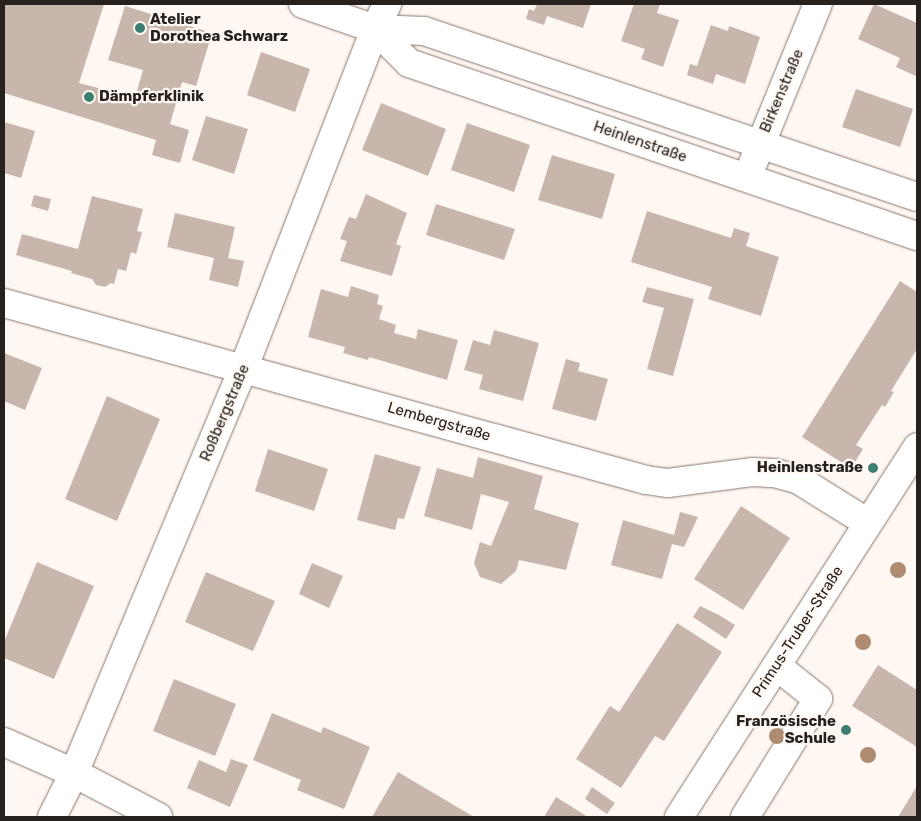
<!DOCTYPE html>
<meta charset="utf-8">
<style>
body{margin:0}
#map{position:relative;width:921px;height:821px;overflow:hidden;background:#fef7f2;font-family:Rubik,sans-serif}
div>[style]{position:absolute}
.building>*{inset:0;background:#c8b6ac}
.roads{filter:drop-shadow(0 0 1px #87776d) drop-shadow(0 0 1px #87776d)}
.minor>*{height:28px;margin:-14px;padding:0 14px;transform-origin:14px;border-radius:14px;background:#fff}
.trees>*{width:16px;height:16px;margin:-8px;border-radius:50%;background:#ae8b71}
.dots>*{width:14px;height:14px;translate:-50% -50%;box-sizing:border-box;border:2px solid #fef7f2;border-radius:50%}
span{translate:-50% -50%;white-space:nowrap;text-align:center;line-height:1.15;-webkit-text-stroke:4.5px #fef7f2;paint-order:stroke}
.poi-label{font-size:15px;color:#27211d;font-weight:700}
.left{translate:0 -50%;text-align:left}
.right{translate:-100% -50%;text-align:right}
.street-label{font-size:15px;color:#27211d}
.frame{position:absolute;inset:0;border:5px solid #27211d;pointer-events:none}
</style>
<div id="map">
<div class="building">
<div style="clip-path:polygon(4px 4px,104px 4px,79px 83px,135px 98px,143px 70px,108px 60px,125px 6px,212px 33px,196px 86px,182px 82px,170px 124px,189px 130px,180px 163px,152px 155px,156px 140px,4px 93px)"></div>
<div style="clip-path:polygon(537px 4px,591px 4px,583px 28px,547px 16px,544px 25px,526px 19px,529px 9px,534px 11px)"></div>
<div style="clip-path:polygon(634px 4px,660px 4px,657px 13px,679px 20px,663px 67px,641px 59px,645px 49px,621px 41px)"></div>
<div style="clip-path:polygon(874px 4px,917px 23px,916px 76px,896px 67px,900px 58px,858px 39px)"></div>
<div style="clip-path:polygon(711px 25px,728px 31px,729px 26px,760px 37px,745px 84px,716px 74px,713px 84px,687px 75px,690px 64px,697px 66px)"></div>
<div style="clip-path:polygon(261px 52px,310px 69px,295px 112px,247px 95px)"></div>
<div style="clip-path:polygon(856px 89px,913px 109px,900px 147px,842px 127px)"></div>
<div style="clip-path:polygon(381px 103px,446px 129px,428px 176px,362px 150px)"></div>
<div style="clip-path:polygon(206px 116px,248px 129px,234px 174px,192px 160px)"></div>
<div style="clip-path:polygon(4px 122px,35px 131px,21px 178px,4px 173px)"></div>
<div style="clip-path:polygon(467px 123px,530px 145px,514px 192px,451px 170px)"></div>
<div style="clip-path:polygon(552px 155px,615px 174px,602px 219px,538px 200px)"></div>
<div style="clip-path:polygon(366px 194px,407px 213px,396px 244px,401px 246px,392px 276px,340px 261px,347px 241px,340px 239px,349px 217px,356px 219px)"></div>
<div style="clip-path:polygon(34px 195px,51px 199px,48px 211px,31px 206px)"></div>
<div style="clip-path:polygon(92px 196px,143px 209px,137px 231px,142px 232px,136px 254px,131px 252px,126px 271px,118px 269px,114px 284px,111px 283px,105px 287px,96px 285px,92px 279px,71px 273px,72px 271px,16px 255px,22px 234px,78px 249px)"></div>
<div style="clip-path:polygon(436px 204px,515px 229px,504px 260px,426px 235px)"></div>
<div style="clip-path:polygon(647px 211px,731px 238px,734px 228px,750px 233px,746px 246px,779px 257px,761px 316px,708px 299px,712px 287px,631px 262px)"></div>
<div style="clip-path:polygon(175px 213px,235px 227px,228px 258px,244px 261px,238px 287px,209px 280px,214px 258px,167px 247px)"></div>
<div style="clip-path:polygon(900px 281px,917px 292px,917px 349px,891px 391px,894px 392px,885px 407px,882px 405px,856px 445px,863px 449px,855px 462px,848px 458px,844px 464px,802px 437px)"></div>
<div style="clip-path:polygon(351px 286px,379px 295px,377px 304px,383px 306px,379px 319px,396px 325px,394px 333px,416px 339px,418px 329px,458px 340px,447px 380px,369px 357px,368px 360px,343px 353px,345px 347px,308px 337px,321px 289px,348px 297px)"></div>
<div style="clip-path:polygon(647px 287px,694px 299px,673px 376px,647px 369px,664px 308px,642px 302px)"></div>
<div style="clip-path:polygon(494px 330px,539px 343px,523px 401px,479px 389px,483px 375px,464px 370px,473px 340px,490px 345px)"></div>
<div style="clip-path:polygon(4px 353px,42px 368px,25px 410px,4px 401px)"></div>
<div style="clip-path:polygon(566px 359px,580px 363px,578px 371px,608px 379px,596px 421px,552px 409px)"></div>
<div style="clip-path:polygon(107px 396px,160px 419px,117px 521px,65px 499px)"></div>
<div style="clip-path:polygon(268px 449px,328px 469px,314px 511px,255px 491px)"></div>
<div style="clip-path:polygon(375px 454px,421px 467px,404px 519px,398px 518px,395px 530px,357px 520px)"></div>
<div style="clip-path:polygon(478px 457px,543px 476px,534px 509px,579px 523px,566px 570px,519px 560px,516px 571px,501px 584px,480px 577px,474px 563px,480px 542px,491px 546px,509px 502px,481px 494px,472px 530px,424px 516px,437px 468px,473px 478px)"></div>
<div style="clip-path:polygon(741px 506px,790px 538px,743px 610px,694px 579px)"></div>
<div style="clip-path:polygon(680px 512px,698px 517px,684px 547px,672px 544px,662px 579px,611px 565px,623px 520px,674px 535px)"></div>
<div style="clip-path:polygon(37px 562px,94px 586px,54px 679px,4px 658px,4px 642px)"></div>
<div style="clip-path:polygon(312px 563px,343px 576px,329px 608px,299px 594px)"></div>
<div style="clip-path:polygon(206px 572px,275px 601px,253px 651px,185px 622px)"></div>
<div style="clip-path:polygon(700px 606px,719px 615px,735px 625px,726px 639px,693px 617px)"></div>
<div style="clip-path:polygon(677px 623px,722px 652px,664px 741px,655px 736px,621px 788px,576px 759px,610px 706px,619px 712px)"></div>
<div style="clip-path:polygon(878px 665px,917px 690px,917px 747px,852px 706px)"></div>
<div style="clip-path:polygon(174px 679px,236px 704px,215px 756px,153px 731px)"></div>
<div style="clip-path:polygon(272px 713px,321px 733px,323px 727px,370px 747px,344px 809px,297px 790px,301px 780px,253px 760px)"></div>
<div style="clip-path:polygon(231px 759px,248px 765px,230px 807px,187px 788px,199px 760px,226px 772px)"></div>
<div style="clip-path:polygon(398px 772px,474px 817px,372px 817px)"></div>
<div style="clip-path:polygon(917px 786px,917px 817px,898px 817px)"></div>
<div style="clip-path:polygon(592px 787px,615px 803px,607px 814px,585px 799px)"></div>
<div style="clip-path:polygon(556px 797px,588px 817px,544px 817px)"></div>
</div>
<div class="roads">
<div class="minor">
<div style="left:303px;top:4px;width:76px;rotate:19.1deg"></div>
<div style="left:375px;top:29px;width:49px;rotate:2.3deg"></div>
<div style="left:424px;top:31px;width:520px;rotate:18.61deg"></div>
<div style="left:375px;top:29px;width:48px;rotate:45deg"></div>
<div style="left:409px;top:63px;width:537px;rotate:18.81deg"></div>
<div style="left:753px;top:163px;width:172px;rotate:-67.8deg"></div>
<div style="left:4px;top:303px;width:666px;rotate:15.41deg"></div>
<div style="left:646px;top:480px;width:22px;rotate:8deg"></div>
<div style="left:668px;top:483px;width:86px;rotate:-7.4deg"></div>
<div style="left:753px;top:472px;width:22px;rotate:3deg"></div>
<div style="left:775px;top:473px;width:25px;rotate:16deg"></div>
<div style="left:799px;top:480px;width:81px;rotate:31.9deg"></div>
<div style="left:4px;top:742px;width:77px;rotate:23.9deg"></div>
<div style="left:74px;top:773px;width:95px;rotate:27.6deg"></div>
<div style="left:52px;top:817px;width:49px;rotate:-63.4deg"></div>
<div style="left:74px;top:773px;width:440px;rotate:-67.3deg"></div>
<div style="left:244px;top:367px;width:362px;rotate:-68.8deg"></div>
<div style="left:375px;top:29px;width:28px;rotate:-64deg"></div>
<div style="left:679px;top:817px;width:440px;rotate:-57.2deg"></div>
<div style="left:745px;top:817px;width:139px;rotate:-58.3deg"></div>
<div style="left:818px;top:699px;width:53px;rotate:-141.2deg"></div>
</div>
</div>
<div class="trees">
<div style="left:898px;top:570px"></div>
<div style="left:863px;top:642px"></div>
<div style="left:777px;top:736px"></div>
<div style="left:868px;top:755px"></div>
</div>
<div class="dots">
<div style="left:140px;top:28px;background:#3c7f72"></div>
<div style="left:89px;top:97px;background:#3c7f72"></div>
<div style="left:873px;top:468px;background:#3c7f72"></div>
<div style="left:846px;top:730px;background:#3c7f72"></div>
</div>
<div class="poi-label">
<span class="left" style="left:150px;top:28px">Atelier<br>Dorothea Schwarz</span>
<span class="left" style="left:99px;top:97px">Dämpferklinik</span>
<span class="right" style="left:863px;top:468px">Heinlenstraße</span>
<span class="right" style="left:836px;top:730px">Französische<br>Schule</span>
</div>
<div class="street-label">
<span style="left:782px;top:91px;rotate:-67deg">Birkenstraße</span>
<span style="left:640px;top:142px;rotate:19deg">Heinlenstraße</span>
<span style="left:225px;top:413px;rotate:-67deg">Roßbergstraße</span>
<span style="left:439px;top:422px;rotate:16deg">Lembergstraße</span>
<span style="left:798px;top:632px;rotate:-57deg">Primus-Truber-Straße</span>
</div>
<div class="frame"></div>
</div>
